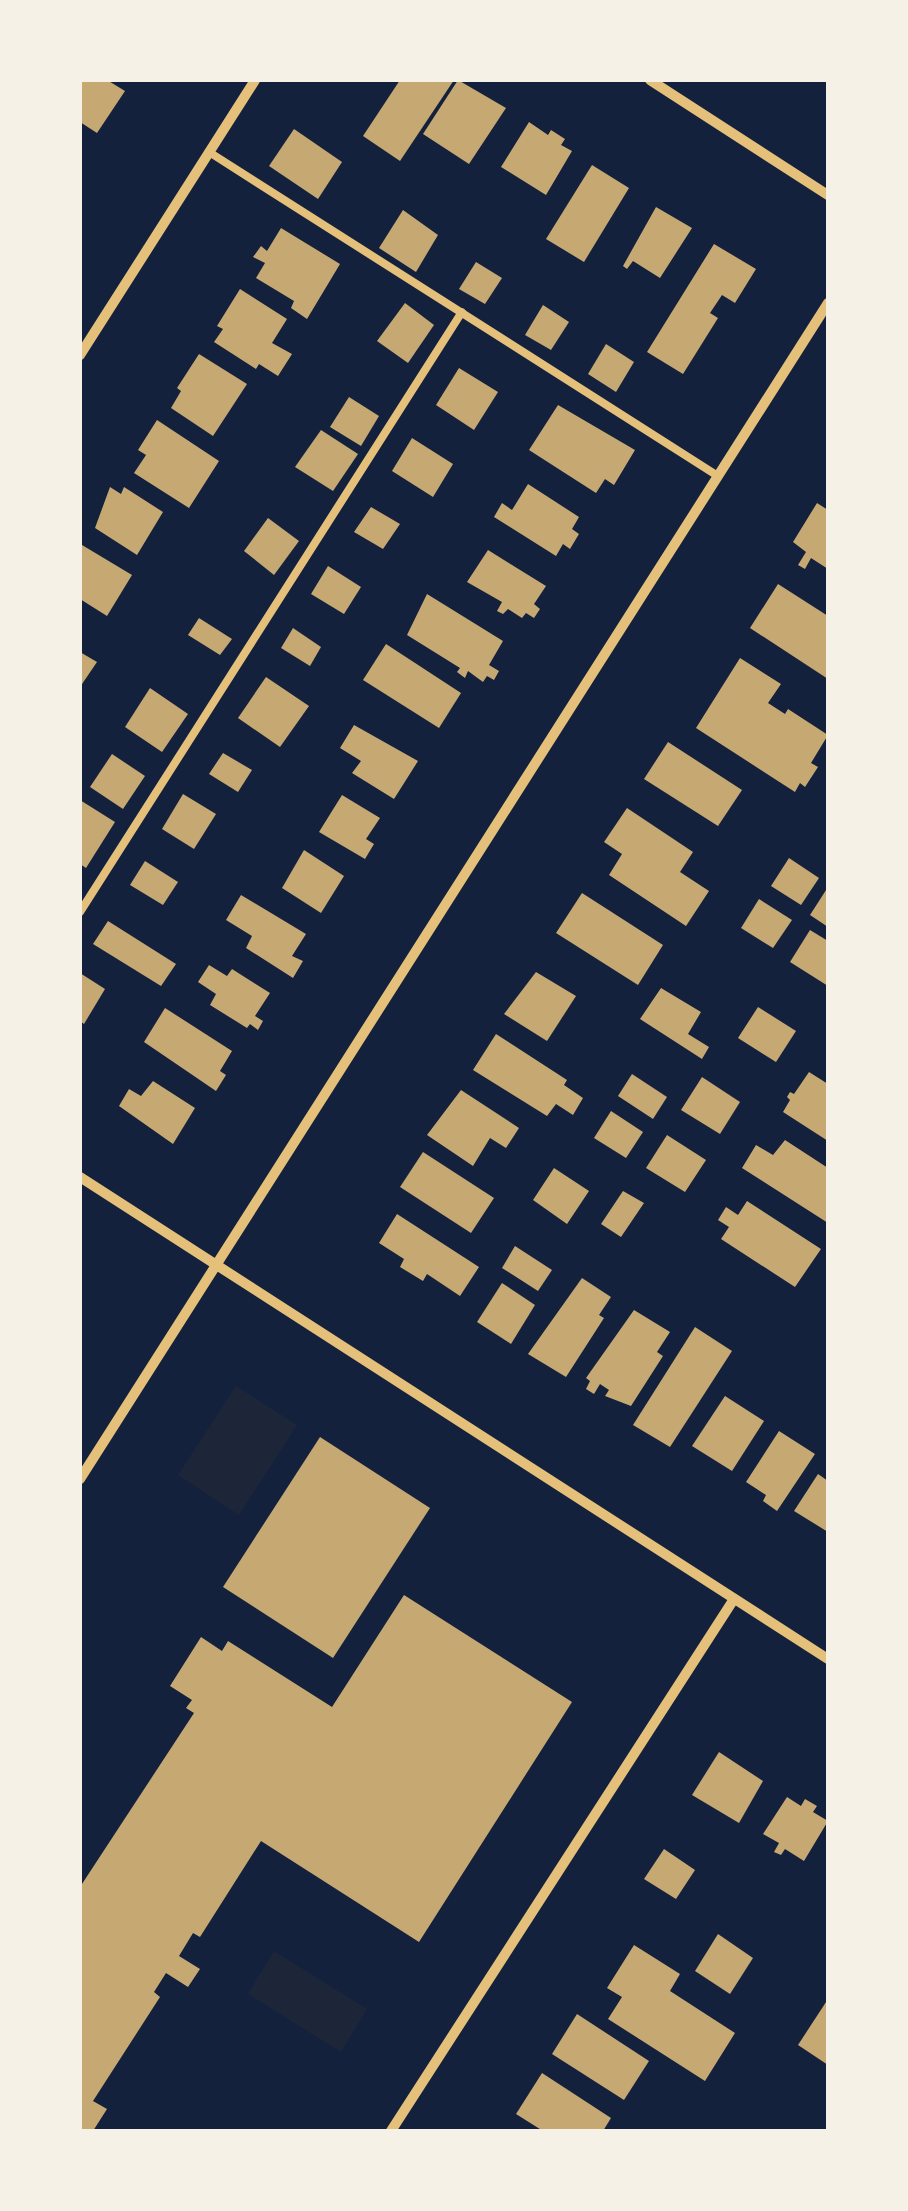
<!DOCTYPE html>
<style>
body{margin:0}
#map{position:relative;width:908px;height:2211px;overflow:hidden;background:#14213d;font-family:Arial,sans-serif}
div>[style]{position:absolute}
.green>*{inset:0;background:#1d2539}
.building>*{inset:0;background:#c6a872}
.service>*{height:8px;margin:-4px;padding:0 4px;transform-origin:4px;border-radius:4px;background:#e5c07b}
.minor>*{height:10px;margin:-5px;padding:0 5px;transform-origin:5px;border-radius:5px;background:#e5c07b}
span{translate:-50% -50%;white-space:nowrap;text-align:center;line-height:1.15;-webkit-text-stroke:8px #f6f1e7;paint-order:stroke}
.frame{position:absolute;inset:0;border:82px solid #f6f1e7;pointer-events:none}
</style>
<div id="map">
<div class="green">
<div style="clip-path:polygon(236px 1386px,297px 1425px,239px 1515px,178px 1475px)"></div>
<div style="clip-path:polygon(274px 1951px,367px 2009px,341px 2052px,248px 1994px)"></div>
</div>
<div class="building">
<div style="clip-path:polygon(80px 80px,107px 80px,125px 91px,97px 133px,80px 122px)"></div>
<div style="clip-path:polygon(400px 80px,454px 80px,400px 161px,363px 136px)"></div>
<div style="clip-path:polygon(458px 80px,506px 108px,469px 164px,423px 134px)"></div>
<div style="clip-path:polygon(529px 122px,548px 135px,551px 130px,565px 139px,561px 145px,572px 151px,546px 195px,501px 167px)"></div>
<div style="clip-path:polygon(294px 129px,342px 162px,318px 199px,269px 166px)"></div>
<div style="clip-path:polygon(592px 165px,629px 188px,584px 262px,546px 239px)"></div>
<div style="clip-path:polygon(656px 207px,692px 228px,660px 278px,633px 261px,627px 269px,623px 266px)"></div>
<div style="clip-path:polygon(403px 210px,438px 235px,416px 272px,379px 248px)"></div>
<div style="clip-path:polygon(281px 228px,340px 264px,307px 319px,291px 308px,294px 301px,256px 278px,265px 263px,253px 257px,261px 246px,267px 251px)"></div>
<div style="clip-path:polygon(714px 244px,756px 269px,735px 303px,722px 295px,710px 313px,718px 318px,683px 374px,647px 352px)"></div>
<div style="clip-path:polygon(476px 262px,502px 278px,485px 304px,459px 289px)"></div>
<div style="clip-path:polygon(240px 289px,287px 319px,272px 343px,292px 354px,278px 376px,259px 364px,256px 369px,214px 342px,223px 329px,217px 326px)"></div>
<div style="clip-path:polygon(405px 303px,434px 325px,408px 363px,377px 341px)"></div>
<div style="clip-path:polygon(543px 305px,569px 322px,551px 350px,525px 335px)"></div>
<div style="clip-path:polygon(606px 344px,634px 362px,616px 392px,588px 374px)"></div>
<div style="clip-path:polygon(199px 354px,247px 384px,213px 436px,171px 408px,181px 391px,177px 388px)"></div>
<div style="clip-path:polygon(459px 368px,498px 392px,474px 430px,436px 405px)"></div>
<div style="clip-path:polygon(349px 397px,379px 416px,361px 446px,330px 427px)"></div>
<div style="clip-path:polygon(558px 405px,635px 450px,614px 485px,605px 479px,596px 493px,529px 450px)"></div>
<div style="clip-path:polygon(157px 420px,219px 461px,189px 508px,134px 473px,146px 455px,138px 450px)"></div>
<div style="clip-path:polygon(321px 430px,358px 454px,333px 491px,295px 467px)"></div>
<div style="clip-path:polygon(412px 438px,453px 464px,433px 497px,392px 471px)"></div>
<div style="clip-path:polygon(528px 484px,579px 517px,572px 529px,579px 534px,570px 549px,563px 544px,556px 556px,494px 517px,502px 503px,512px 510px)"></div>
<div style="clip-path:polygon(110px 487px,121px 494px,124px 487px,163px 512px,137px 555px,95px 528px)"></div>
<div style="clip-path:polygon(817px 503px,828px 510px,828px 569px,811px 558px,805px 569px,798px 565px,806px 552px,793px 542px)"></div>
<div style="clip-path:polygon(371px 507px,400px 524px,383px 549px,354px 532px)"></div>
<div style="clip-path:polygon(268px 518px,299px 541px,274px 575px,244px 551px)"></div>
<div style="clip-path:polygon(82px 545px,132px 575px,107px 616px,80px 599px)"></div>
<div style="clip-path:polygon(488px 550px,546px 586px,534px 604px,540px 609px,534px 618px,526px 613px,522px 618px,508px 609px,503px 614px,497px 611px,502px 602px,467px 582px)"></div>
<div style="clip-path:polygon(328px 566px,361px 587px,344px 614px,311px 594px)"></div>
<div style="clip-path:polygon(778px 584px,828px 616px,828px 679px,750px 628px)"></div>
<div style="clip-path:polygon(427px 594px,503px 641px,489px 665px,499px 671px,494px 680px,487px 676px,483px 682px,468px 671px,465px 678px,457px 672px,460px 668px,407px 635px)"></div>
<div style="clip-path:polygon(199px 618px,232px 639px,220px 655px,188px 635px)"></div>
<div style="clip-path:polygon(293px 628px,321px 647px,310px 666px,281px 648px)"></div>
<div style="clip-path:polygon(386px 644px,461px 693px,439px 728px,363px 680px)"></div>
<div style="clip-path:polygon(80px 652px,97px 662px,80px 687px)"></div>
<div style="clip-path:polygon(740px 658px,781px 684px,768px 703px,785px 714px,788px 709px,828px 735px,811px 763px,818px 767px,805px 787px,800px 783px,795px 792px,696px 728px)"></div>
<div style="clip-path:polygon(266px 677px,309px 706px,280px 747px,238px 718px)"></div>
<div style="clip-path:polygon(150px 688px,188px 714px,162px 752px,125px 727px)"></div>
<div style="clip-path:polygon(354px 725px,418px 761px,394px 799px,352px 773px,361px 761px,340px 748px)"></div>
<div style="clip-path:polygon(668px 742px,742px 790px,718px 826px,644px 779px)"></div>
<div style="clip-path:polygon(223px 753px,252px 770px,238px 792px,209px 774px)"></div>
<div style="clip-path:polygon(112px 754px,145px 776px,123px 809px,90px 787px)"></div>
<div style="clip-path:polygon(183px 794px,216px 814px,194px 849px,162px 829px)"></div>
<div style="clip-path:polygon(342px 795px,380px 818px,366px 839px,374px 844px,365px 859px,319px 832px)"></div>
<div style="clip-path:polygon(80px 800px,115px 822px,86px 868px,80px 864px)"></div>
<div style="clip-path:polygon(627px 808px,693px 852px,680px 872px,709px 891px,686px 926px,609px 875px,622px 854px,604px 842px)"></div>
<div style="clip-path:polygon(304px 850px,344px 876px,321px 913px,282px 888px)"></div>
<div style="clip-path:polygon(789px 858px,819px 878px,801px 905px,771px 886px)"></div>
<div style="clip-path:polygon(145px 861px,178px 882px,163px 905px,130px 885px)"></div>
<div style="clip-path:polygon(828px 887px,828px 927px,810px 915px)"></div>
<div style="clip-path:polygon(582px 893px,663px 945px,638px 985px,556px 933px)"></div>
<div style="clip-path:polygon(241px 895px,306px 934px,292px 956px,303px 961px,293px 978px,246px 948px,252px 936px,226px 920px)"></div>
<div style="clip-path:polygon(759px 899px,792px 920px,773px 948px,741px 928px)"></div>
<div style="clip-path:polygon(108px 921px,176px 964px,161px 986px,93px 944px)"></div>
<div style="clip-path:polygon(810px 930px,828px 941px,828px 986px,790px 962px)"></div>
<div style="clip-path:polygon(209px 965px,227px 976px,232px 969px,270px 993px,255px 1016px,263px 1021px,258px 1030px,250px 1024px,247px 1028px,210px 1005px,216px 994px,198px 982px)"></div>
<div style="clip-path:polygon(536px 972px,576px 996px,547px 1041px,504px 1014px)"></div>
<div style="clip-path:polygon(80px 973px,105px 989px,84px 1024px,80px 1021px)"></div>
<div style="clip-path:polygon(661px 988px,701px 1012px,688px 1034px,709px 1047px,702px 1059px,640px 1019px)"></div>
<div style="clip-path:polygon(758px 1007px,796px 1031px,776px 1062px,738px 1038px)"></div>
<div style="clip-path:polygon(165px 1008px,232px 1051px,220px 1071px,226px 1075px,216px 1091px,144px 1042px)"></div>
<div style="clip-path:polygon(496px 1034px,567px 1080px,564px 1085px,583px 1098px,573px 1115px,556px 1104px,547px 1116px,473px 1070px)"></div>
<div style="clip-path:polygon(809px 1072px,828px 1084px,828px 1141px,783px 1112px,790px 1100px,787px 1097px,790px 1092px,794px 1094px)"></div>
<div style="clip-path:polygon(632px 1074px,667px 1097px,653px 1119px,618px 1096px)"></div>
<div style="clip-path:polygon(702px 1077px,740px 1102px,720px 1134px,681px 1110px)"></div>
<div style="clip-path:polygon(153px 1081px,195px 1108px,173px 1144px,119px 1106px,129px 1089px,141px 1096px)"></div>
<div style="clip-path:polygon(461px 1090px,519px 1128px,506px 1148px,490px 1138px,473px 1166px,427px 1135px)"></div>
<div style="clip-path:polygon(611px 1111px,643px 1132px,626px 1158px,594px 1138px)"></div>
<div style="clip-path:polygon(667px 1135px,706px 1160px,685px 1192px,646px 1168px)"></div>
<div style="clip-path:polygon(785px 1140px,828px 1168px,828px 1223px,742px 1168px,756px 1145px,773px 1155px)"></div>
<div style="clip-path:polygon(423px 1152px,494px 1198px,471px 1233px,400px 1187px)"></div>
<div style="clip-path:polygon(554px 1168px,589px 1191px,567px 1224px,533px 1200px)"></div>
<div style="clip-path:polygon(623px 1191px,644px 1203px,621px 1237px,601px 1224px)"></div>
<div style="clip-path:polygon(747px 1201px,821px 1249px,795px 1287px,721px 1239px,729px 1227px,718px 1220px,726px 1207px,738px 1215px)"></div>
<div style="clip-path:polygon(397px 1214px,479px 1267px,460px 1296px,427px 1274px,423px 1281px,400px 1267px,404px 1259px,379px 1243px)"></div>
<div style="clip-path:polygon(515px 1246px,552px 1270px,538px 1291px,502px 1268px)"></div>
<div style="clip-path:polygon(582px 1278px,611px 1297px,599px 1315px,604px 1318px,566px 1377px,528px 1354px)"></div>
<div style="clip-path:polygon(502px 1283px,535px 1305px,511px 1344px,477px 1322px)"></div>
<div style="clip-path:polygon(634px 1310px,670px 1332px,657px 1352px,663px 1356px,631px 1406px,605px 1396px,609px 1390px,600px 1384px,594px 1394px,586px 1389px,590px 1381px,586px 1378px)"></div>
<div style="clip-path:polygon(695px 1327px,732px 1351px,670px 1447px,633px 1425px)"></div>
<div style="clip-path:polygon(725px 1396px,764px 1421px,732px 1471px,692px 1446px)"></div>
<div style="clip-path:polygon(779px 1431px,815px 1454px,777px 1511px,763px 1501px,766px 1495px,746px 1482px)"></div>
<div style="clip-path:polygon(320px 1437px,430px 1508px,333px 1658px,223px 1587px)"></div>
<div style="clip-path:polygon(818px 1474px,828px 1481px,828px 1532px,794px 1511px)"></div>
<div style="clip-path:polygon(404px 1595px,572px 1702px,419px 1942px,261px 1841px,200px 1937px,193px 1933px,179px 1956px,200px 1969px,188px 1987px,166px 1973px,154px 1992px,160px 1997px,93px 2101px,107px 2109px,93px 2131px,80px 2131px,80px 1887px,194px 1713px,186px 1708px,192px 1700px,170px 1686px,201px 1637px,222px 1651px,228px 1641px,332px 1707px)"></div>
<div style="clip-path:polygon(719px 1752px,763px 1781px,739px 1823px,692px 1795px)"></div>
<div style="clip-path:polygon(787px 1797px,801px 1806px,805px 1799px,817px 1806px,813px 1812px,828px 1821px,804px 1861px,785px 1849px,781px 1855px,774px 1852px,779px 1843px,763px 1834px)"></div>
<div style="clip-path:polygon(664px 1849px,695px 1870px,676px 1899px,644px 1879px)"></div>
<div style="clip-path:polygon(718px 1934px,753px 1958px,730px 1994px,695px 1971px)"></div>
<div style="clip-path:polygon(634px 1945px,680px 1974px,670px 1991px,735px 2033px,705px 2081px,608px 2019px,622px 1997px,607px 1988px)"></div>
<div style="clip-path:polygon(828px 1999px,828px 2065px,798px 2045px)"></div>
<div style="clip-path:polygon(577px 2014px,649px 2061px,624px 2100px,552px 2054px)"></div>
<div style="clip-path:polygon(542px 2073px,611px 2118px,603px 2131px,543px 2131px,516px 2114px)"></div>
</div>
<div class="service">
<div style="left:209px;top:152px;width:603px;rotate:32.48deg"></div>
<div style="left:80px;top:912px;width:711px;rotate:-57.52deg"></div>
</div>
<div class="minor">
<div style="left:650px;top:80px;width:212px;rotate:32.9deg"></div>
<div style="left:80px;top:355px;width:326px;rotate:-57.5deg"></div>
<div style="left:80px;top:1177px;width:890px;rotate:32.8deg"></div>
<div style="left:80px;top:1479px;width:1394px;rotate:-57.54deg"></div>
<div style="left:391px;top:2131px;width:633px;rotate:-57.19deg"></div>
</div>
<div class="frame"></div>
</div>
